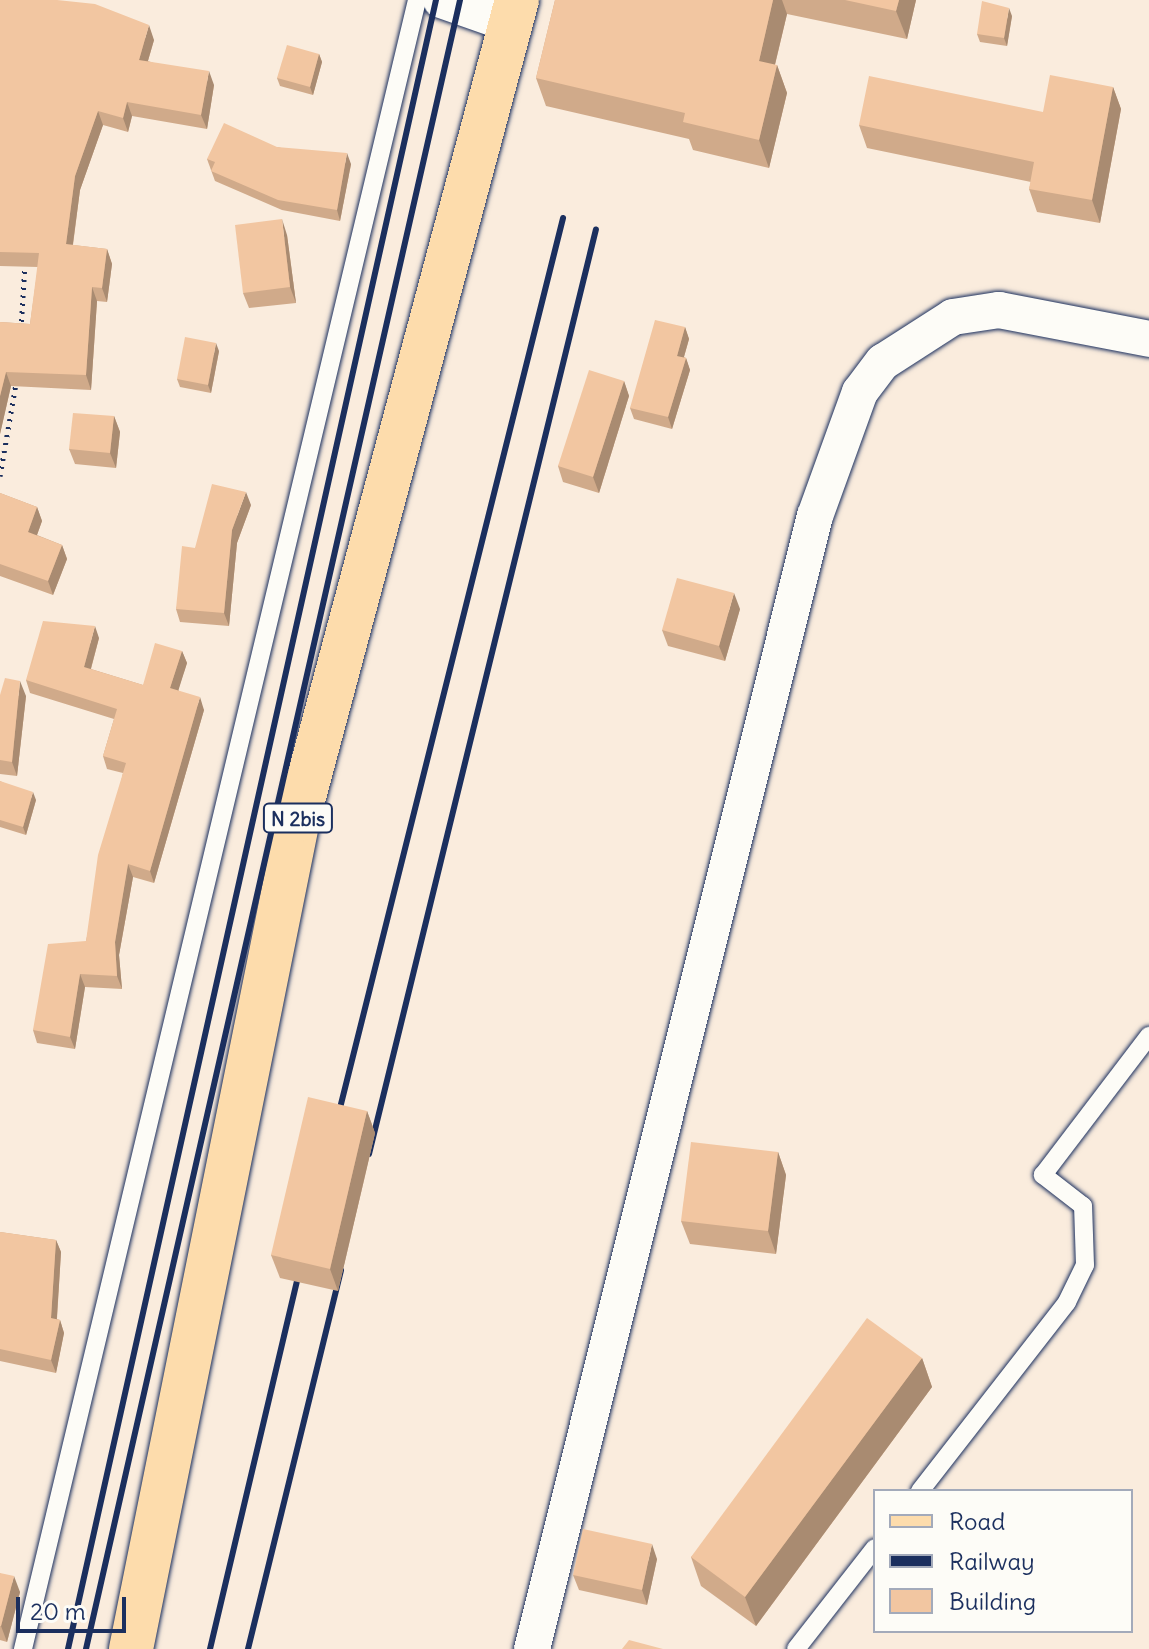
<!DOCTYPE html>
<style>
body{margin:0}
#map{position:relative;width:1149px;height:1649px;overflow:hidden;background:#faecdd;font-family:Delius,sans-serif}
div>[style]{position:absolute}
.path>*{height:5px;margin-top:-2.5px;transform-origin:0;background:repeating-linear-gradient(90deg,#1b2f5e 0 2px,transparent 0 8px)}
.roads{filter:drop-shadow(0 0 2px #1b2f5e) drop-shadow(0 0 2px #1b2f5e)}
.lane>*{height:18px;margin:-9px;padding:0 9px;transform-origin:9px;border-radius:9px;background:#fdfcf7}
.street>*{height:36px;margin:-18px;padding:0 18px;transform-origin:18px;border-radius:18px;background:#fdfcf7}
.primary>*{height:44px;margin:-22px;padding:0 22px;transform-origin:22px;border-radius:22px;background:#fddcac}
.rail>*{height:6px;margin:-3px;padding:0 3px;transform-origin:3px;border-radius:3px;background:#1b2f5e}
.wall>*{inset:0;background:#d0aa8a}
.shaded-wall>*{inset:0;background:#a98b71}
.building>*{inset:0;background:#f2c6a1}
span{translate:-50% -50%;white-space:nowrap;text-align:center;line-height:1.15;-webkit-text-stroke:6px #fdfcf7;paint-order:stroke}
.shield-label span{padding:2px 6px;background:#fdfcf7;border:2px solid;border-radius:6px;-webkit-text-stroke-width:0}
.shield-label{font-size:20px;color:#1b2f5e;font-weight:700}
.legend{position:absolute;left:873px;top:1489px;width:260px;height:144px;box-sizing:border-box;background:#fdfcf7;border:2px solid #a3aaba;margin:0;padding:10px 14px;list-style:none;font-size:24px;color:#1b2f5e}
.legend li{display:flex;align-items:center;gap:16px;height:40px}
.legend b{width:40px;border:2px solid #a3aaba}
.scale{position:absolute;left:16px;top:1597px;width:110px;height:36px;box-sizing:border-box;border:4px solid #1b2f5e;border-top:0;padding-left:10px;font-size:24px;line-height:28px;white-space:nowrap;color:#1b2f5e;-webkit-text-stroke:6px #fdfcf7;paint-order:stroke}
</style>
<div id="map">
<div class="path">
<div style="left:21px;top:329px;width:66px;rotate:-86.5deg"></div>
<div style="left:0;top:476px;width:94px;rotate:-80.2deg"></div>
</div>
<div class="roads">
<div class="lane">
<div style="left:920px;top:1491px;width:239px;rotate:-52.1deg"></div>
<div style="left:1067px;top:1302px;width:41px;rotate:-64.1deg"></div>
<div style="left:1085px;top:1265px;width:59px;rotate:-91.9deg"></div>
<div style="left:1083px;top:1206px;width:51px;rotate:-142.2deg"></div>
<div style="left:1043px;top:1175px;width:175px;rotate:-52.7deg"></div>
<div style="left:23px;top:1649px;width:1695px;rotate:-76.56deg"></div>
<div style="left:796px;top:1649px;width:128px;rotate:-52deg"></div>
</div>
<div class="street">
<div style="left:441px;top:0;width:75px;rotate:19.4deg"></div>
<div style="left:532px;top:1649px;width:1168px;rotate:-75.98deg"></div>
<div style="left:815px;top:516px;width:132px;rotate:-70.1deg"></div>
<div style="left:860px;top:392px;width:38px;rotate:-53deg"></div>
<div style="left:883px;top:362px;width:83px;rotate:-32.7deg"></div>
<div style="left:953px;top:317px;width:47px;rotate:-8.7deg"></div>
<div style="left:999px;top:310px;width:153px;rotate:10.9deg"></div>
</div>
<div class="primary">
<div style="left:131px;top:1649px;width:847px;rotate:-78.62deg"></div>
<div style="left:298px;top:819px;width:848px;rotate:-75.03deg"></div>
</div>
</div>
<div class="rail">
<div style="left:336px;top:1124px;width:934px;rotate:-75.93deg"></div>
<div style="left:369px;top:1154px;width:952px;rotate:-76.21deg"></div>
<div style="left:68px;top:1649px;width:1690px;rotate:-77.42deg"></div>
<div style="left:86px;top:1649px;width:1691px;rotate:-77.22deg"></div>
<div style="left:210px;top:1649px;width:400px;rotate:-76.7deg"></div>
<div style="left:248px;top:1649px;width:390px;rotate:-76.2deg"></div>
</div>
<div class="wall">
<div style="clip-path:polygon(0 0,154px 40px,148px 61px,214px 85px,207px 129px,132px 116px,128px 132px,103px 125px,80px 190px,73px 245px,107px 249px,112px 264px,107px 302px,97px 301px,91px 390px,11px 386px,0 434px,0 322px,30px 324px,38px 267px,0 266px)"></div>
<div style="clip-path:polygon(555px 0,916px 0,907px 39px,787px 14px,775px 65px,777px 65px,787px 93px,769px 168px,693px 150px,689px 139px,546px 106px,536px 78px)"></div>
<div style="clip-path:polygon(1012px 16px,1007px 46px,980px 42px,977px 34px)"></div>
<div style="clip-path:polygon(319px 54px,322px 62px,313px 95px,280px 86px,277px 78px)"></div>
<div style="clip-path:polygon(1113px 87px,1121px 109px,1100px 223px,1037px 212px,1029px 189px,1031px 182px,867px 148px,859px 125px,1043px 112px)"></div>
<div style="clip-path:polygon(277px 147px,351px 164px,340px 221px,282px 210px,215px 181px,207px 159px)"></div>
<div style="clip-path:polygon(287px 235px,296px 303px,249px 308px,243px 293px)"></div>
<div style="clip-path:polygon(685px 327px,689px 339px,684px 357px,686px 358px,690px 370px,672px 429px,634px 419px,630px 408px)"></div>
<div style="clip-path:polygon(219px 351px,211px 393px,180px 387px,177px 379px)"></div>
<div style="clip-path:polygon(624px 381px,629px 396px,599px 493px,563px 482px,558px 466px)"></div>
<div style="clip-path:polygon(114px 416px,120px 432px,116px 468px,75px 464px,69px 449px)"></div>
<div style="clip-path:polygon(0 493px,37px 507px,42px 521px,37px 535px,62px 545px,67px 559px,53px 595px,0 576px)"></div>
<div style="clip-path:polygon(251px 505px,237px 543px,229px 626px,180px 622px,176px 609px,195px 548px)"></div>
<div style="clip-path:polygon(740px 609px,725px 661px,668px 646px,662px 630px)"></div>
<div style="clip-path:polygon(99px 638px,91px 669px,143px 685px,182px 651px,187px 663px,178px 690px,204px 710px,154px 883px,133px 877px,119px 955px,122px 989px,85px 987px,75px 1049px,37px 1043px,33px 1030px,86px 941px,123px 773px,107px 769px,103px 756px,114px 719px,30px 693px,26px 680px)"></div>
<div style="clip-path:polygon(0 695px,26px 696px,17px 776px,0 774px)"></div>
<div style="clip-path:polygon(0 781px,36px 800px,26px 835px,0 827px)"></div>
<div style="clip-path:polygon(367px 1111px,375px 1133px,338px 1291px,280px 1278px,271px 1255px)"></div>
<div style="clip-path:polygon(778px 1152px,786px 1175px,776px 1254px,690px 1244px,681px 1221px)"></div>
<div style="clip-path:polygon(0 1232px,56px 1240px,61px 1252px,57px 1319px,60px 1320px,64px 1333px,56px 1373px,0 1361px)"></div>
<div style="clip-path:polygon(922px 1358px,932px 1387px,756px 1626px,701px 1586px,691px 1557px)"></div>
<div style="clip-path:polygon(657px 1559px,647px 1605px,579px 1590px,573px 1575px)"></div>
<div style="clip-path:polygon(0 1573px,20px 1592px,7px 1642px,0 1640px)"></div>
</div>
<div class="shaded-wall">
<div style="clip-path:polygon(773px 0,782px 0,787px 14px,769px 89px,759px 61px)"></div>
<div style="clip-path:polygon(899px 0,916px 0,907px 39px,896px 11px)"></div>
<div style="clip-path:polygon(1009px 8px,1012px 16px,1007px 46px,1004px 38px)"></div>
<div style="clip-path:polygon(149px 25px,154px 40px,144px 74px,139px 60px)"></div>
<div style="clip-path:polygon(319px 54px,322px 62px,313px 95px,310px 87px)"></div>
<div style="clip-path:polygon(777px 65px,787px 93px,769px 168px,759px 140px)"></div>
<div style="clip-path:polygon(209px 71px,214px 85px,207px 129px,201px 115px)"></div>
<div style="clip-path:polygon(1113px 87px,1121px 109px,1100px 223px,1092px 200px)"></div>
<div style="clip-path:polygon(127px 102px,132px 116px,128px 132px,123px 118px)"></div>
<div style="clip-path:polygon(98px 111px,103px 125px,80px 190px,71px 258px,66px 244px,75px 176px)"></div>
<div style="clip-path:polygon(347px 153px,351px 164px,340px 221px,337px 210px)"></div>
<div style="clip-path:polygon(282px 219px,287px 235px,296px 303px,290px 287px)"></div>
<div style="clip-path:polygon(107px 249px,112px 264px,107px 302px,102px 288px)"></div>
<div style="clip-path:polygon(92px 287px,97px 301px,91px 390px,86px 375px)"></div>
<div style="clip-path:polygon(685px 327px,689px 339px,681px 367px,677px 356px)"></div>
<div style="clip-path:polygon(216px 343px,219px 351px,211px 393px,208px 385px)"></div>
<div style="clip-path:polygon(686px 358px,690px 370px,672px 429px,668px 417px)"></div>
<div style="clip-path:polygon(6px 372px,11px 386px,0 434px,0 396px)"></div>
<div style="clip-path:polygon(624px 381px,629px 396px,599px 493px,593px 477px)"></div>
<div style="clip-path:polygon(114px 416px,120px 432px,116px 468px,110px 453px)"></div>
<div style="clip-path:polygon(246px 492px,251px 505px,237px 543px,229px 626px,224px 613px,232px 530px)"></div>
<div style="clip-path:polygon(37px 507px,42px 521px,33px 546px,28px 532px)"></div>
<div style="clip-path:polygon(62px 545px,67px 559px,53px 595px,48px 581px)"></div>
<div style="clip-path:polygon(734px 593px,740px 609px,725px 661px,719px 646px)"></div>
<div style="clip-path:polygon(95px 626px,99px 638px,88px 679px,84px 667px)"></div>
<div style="clip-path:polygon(182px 651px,187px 663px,175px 701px,170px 688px)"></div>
<div style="clip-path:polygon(20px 681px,26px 696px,17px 776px,12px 762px)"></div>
<div style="clip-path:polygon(200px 697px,204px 710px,154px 883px,150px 871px)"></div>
<div style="clip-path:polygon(33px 792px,36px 800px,26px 835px,23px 827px)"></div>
<div style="clip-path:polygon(128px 864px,133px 877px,119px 955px,122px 989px,117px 976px,115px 942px)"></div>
<div style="clip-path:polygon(80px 974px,85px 987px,75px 1049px,70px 1037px)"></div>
<div style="clip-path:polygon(367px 1111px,375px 1133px,338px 1291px,330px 1269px)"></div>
<div style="clip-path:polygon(778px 1152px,786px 1175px,776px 1254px,768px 1231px)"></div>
<div style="clip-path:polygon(56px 1240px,61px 1252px,56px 1331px,51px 1318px)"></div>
<div style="clip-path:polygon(60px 1320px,64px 1333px,56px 1373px,51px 1360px)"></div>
<div style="clip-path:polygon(922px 1358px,932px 1387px,756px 1626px,745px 1597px)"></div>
<div style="clip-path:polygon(652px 1544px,657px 1559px,647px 1605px,642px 1590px)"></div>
<div style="clip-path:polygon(14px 1576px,20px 1592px,7px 1642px,1px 1626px)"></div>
</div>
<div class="building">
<div style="clip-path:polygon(0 0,57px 0,95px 4px,149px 25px,139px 60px,209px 71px,201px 115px,127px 102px,123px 118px,98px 111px,75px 176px,66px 244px,107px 249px,102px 288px,92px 287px,86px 375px,6px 372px,0 396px,0 322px,30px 324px,39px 253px,0 252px)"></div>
<div style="clip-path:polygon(555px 0,773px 0,759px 61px,777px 65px,759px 140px,683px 122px,685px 113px,536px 78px)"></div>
<div style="clip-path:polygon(845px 0,899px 0,896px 11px)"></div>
<div style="clip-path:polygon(982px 1px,1009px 8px,1004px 38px,977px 34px)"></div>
<div style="clip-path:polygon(287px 45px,319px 54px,310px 87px,277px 78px)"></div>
<div style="clip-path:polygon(1050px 75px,1113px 87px,1092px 200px,1029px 189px,1034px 162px,859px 125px,869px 76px,1043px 112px)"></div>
<div style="clip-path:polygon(224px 123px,277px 147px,347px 153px,337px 210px,278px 200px,211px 171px,215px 162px,207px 159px)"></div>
<div style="clip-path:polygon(282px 219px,290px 287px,243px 293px,235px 225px)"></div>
<div style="clip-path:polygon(655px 320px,685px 327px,677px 356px,686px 358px,668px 417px,630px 408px)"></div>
<div style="clip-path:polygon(185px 337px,216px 343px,208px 385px,177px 379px)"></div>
<div style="clip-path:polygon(589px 370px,624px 381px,593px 477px,558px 466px)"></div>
<div style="clip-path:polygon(73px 413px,114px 416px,110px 453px,69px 449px)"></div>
<div style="clip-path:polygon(212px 484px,246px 492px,232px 530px,224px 613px,176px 609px,182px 546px,195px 548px)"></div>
<div style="clip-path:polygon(0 493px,37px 507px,28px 532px,62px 545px,48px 581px,0 564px)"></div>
<div style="clip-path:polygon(677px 578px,734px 593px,719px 646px,662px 630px)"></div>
<div style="clip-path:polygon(43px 621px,95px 626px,84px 667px,143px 685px,155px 643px,182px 651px,170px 688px,200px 697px,150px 871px,128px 864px,115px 942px,117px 976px,80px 974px,70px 1037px,33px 1030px,48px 944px,86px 941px,98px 855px,126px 763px,103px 756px,117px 709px,26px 680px)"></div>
<div style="clip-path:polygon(5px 678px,20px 681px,12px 762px,0 760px,0 695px)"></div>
<div style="clip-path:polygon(0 781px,33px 792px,23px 827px,0 820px)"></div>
<div style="clip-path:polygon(308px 1097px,367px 1111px,330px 1269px,271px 1255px)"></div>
<div style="clip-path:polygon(691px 1142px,778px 1152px,768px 1231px,681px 1221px)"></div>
<div style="clip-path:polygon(0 1232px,56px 1240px,51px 1318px,60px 1320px,51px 1360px,0 1349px)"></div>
<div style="clip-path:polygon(867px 1318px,922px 1358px,745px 1597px,691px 1557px)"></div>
<div style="clip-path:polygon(583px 1529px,652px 1544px,642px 1590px,573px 1575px)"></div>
<div style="clip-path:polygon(0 1573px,14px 1576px,1px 1626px,0 1626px)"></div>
<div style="clip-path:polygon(629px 1640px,663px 1649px,622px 1649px)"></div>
</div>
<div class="shield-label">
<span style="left:298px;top:818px">N 2bis</span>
</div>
<ul class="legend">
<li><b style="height:10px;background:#fddcac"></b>Road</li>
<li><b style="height:10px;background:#1b2f5e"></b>Railway</li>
<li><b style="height:22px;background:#f2c6a1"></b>Building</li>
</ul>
<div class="scale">20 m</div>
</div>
